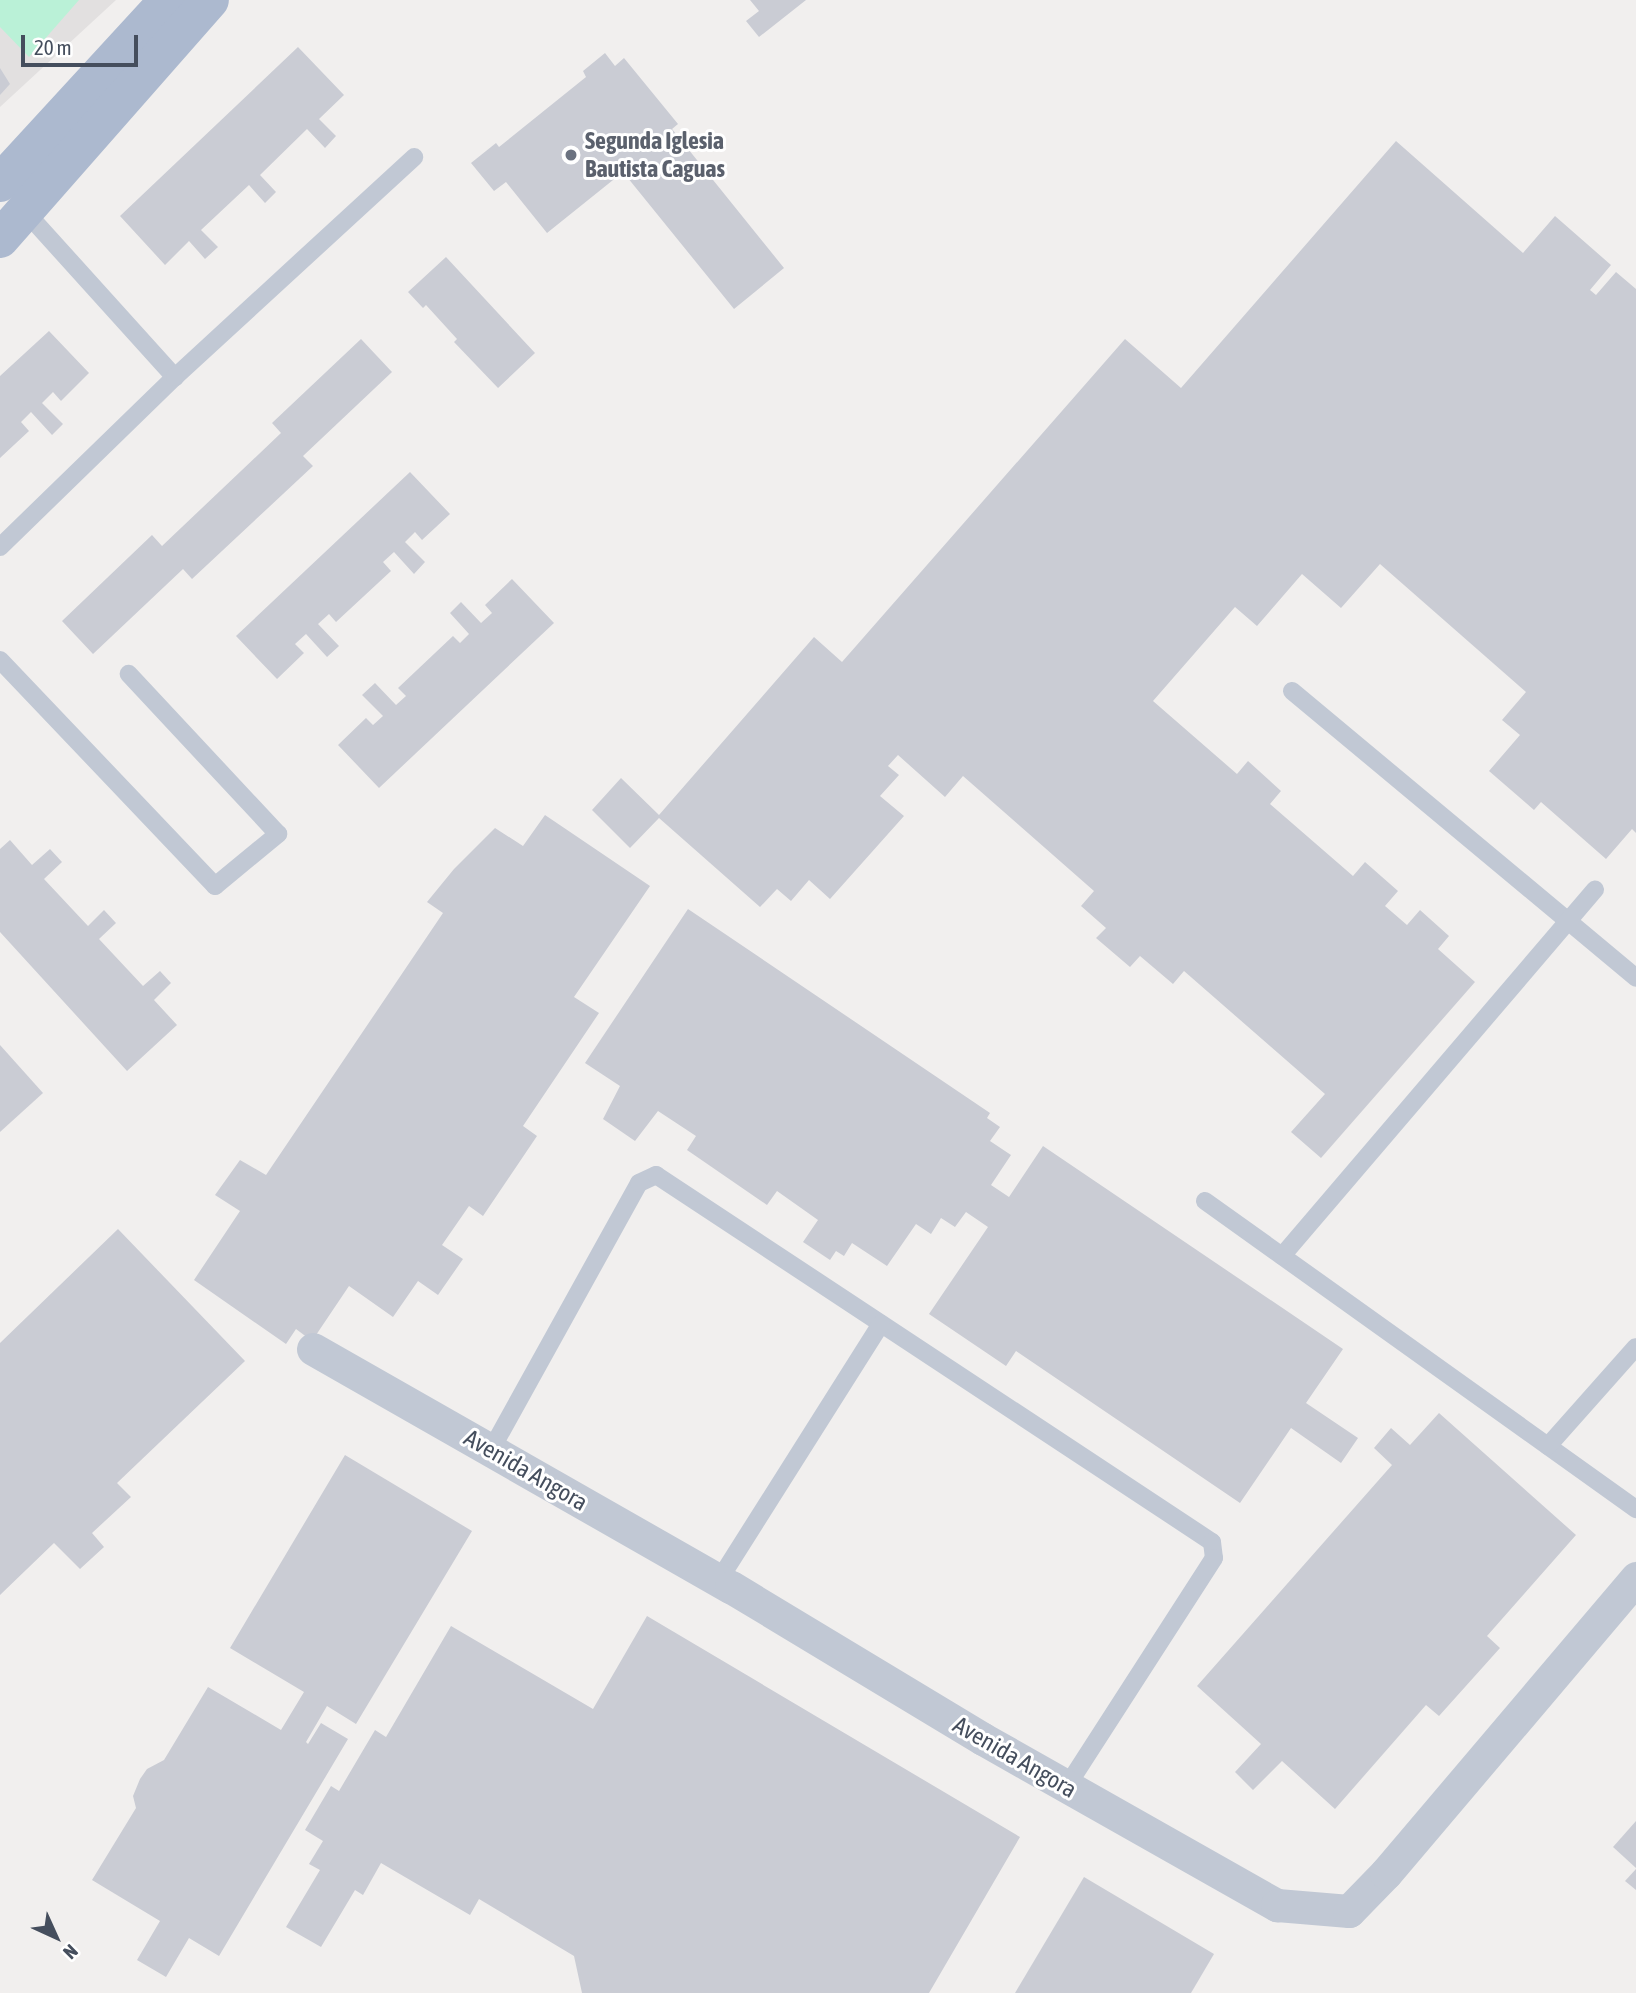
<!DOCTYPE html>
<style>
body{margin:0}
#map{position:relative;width:1636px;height:1993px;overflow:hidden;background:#f1efee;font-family:"Asap Condensed",sans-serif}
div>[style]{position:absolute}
.education>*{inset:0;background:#e2e0e0}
.green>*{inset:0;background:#baf1d7}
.building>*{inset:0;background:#caccd4}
.service>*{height:18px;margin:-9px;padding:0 9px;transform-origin:9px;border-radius:9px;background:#c1c8d4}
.minor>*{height:33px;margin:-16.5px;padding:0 16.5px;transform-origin:16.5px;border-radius:16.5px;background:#c1c8d4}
.primary>*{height:38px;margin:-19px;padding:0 19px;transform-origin:19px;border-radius:19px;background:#acb9cf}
.dots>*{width:19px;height:19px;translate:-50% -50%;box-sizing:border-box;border:4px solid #fff;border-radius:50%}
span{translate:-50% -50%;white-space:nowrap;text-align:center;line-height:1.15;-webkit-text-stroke:6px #fff;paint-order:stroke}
.worship-label{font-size:24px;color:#5b616d;font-weight:700}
.left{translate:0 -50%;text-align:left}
.street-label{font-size:24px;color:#454e5d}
.north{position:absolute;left:21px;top:1902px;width:70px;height:70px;-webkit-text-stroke:5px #fff;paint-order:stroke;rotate:135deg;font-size:19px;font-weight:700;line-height:28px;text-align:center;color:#454e5d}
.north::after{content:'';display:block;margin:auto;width:24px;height:32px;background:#454e5d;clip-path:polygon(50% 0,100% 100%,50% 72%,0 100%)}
.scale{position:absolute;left:21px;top:35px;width:117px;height:32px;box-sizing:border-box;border:4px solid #454e5d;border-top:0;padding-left:9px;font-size:21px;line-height:24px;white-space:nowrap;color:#454e5d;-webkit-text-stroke:5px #fff;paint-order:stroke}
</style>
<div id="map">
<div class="education">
<div style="clip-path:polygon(0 0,116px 0,0 107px)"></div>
</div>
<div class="green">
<div style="clip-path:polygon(0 0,79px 0,29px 57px,0 27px)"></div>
</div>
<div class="building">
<div style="clip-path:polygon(750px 0,806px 0,759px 37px,746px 21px,759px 11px)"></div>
<div style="clip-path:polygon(298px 47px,344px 95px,319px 119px,336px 136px,325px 148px,307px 129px,260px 175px,276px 192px,265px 203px,249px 185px,201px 230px,218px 247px,205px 259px,189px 241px,165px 265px,120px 216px)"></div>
<div style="clip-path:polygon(605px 53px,615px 66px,624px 58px,678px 124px,672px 129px,784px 268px,734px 309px,623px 172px,547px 233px,506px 182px,494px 191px,471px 163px,496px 143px,499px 147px,586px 77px,583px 71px)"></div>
<div style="clip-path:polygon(0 68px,10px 84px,0 95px)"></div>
<div style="clip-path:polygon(1396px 141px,1523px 253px,1555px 216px,1611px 265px,1590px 290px,1596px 295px,1616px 272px,1636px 289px,1636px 833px,1632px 829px,1606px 859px,1541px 802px,1534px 810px,1489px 771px,1520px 735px,1502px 720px,1526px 692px,1380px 564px,1341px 608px,1302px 574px,1257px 626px,1235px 607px,1153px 701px,1237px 774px,1248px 761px,1281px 791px,1270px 804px,1353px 876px,1365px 862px,1398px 891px,1385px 906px,1407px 925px,1420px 910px,1449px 936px,1438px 949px,1475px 982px,1321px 1158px,1291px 1132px,1325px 1094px,1184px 971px,1173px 984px,1140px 956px,1130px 967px,1096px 938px,1106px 928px,1081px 906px,1094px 891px,963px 776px,945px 797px,898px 755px,888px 766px,899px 775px,880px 796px,904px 816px,830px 899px,809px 880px,791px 901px,777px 889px,760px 907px,659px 818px,630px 848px,592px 810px,621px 778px,659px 815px,814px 637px,842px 662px,1125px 339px,1181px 388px)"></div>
<div style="clip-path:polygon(446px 257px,535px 353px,498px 388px,454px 342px,457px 339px,426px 305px,423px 308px,408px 292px)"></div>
<div style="clip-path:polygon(49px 331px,89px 373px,61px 401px,53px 392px,42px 403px,63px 424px,52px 435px,31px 412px,21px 422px,29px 431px,0 458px,0 376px)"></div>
<div style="clip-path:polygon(361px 339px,392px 372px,303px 456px,313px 466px,192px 579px,183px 569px,93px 654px,62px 621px,152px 535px,162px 546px,281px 433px,272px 423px)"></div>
<div style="clip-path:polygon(410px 472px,450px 514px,422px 540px,415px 532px,405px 542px,425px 562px,414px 574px,394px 552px,383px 562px,391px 571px,336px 622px,329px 614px,318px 624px,339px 646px,327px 657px,306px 634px,295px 644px,304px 653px,277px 679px,236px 636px)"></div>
<div style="clip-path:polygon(512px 579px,554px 623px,379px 788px,338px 745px,366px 718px,373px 725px,383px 716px,362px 695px,375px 683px,396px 705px,406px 696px,398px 688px,453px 636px,460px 643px,469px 634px,450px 613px,461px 602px,481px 623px,492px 613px,485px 605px)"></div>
<div style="clip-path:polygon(545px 815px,650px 886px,574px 997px,599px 1013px,523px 1126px,537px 1136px,483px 1216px,469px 1206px,442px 1245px,463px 1259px,438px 1295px,418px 1281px,393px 1317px,349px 1286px,312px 1341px,296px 1329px,286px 1344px,194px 1280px,240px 1211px,215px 1195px,240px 1160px,266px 1175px,443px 913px,427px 902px,454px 869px,495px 828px,523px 846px)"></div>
<div style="clip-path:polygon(10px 840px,32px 865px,50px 849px,62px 862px,44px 879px,88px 926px,104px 910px,116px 923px,99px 939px,143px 986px,160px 971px,171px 983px,154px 1000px,177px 1025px,127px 1071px,0 932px,0 849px)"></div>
<div style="clip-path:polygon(688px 909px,990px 1113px,987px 1118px,1000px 1127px,990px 1141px,1011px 1155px,991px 1185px,1009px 1197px,1043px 1146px,1343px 1349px,1306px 1403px,1358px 1438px,1341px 1463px,1291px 1428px,1240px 1503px,1016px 1351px,1006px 1366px,929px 1314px,988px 1227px,966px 1212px,955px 1227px,941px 1218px,931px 1234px,916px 1224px,887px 1266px,852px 1243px,844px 1256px,836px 1251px,830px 1260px,803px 1242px,818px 1220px,777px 1191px,767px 1205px,687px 1150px,696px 1136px,658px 1111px,635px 1141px,603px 1119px,620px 1086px,585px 1063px)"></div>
<div style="clip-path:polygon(0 1045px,43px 1093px,0 1132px)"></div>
<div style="clip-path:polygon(118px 1229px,245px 1361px,117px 1483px,131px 1497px,92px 1533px,104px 1547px,80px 1569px,54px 1543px,0 1595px,0 1343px)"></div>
<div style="clip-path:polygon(1439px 1413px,1576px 1535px,1487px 1636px,1500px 1648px,1439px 1716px,1426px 1705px,1335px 1809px,1282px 1761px,1253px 1790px,1235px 1772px,1261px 1744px,1197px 1686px,1392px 1465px,1374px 1448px,1391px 1428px,1410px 1445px)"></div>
<div style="clip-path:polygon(345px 1455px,472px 1531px,356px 1724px,327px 1706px,306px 1742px,308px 1744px,321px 1723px,348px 1739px,219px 1956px,189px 1938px,166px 1977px,137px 1960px,160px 1921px,92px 1880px,136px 1808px,133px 1796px,140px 1779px,147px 1769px,164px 1760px,208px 1687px,281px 1730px,304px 1692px,230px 1648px)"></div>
<div style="clip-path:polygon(647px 1616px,1020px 1837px,929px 1993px,582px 1993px,574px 1956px,479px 1899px,470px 1915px,381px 1863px,363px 1895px,355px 1890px,321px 1947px,286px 1927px,320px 1870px,309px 1864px,323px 1841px,305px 1830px,331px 1786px,339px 1791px,375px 1730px,386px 1737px,451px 1626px,593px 1709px)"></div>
<div style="clip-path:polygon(1636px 1821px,1636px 1868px,1613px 1847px)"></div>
<div style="clip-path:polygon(1636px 1869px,1636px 1890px,1625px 1881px)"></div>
<div style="clip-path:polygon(1084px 1877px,1214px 1954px,1191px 1993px,1015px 1993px)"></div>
</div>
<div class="service">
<div style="left:23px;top:209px;width:227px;rotate:47.9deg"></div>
<div style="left:0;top:547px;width:244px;rotate:-44.2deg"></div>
<div style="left:175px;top:377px;width:325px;rotate:-42.6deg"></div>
<div style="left:0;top:660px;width:312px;rotate:46.4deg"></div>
<div style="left:215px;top:886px;width:82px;rotate:-39.5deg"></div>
<div style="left:278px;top:834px;width:219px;rotate:-133deg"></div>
<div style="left:1292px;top:691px;width:448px;rotate:39.8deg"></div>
<div style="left:1205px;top:1201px;width:530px;rotate:35.55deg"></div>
<div style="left:1282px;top:1256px;width:482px;rotate:-49.5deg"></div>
<div style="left:1548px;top:1446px;width:132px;rotate:-48.4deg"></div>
<div style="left:491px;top:1450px;width:305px;rotate:-61deg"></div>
<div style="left:639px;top:1183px;width:19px;rotate:-25deg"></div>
<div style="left:656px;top:1175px;width:666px;rotate:33.43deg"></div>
<div style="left:1212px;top:1542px;width:16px;rotate:83deg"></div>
<div style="left:1214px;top:1558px;width:271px;rotate:122.8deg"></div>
<div style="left:719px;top:1580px;width:303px;rotate:-57.7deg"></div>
</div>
<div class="minor">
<div style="left:313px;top:1349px;width:481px;rotate:29.7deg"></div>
<div style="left:731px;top:1587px;width:294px;rotate:31.1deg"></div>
<div style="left:983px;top:1739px;width:338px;rotate:29.5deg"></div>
<div style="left:1277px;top:1905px;width:72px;rotate:4.8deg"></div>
<div style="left:1349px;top:1911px;width:53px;rotate:-45.8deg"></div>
<div style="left:1386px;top:1873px;width:387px;rotate:-49.7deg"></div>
</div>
<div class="primary">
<div style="left:0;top:183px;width:248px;rotate:-47.4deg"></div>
<div style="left:0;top:239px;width:318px;rotate:-48.7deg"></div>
</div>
<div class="dots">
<div style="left:571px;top:155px;background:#6b7280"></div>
</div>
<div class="worship-label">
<span class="left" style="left:585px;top:155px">Segunda Iglesia<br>Bautista Caguas</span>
</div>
<div class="street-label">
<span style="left:526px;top:1470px;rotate:30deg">Avenida Angora</span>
<span style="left:1015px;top:1757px;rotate:30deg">Avenida Angora</span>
</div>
<div class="north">N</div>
<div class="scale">20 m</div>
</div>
